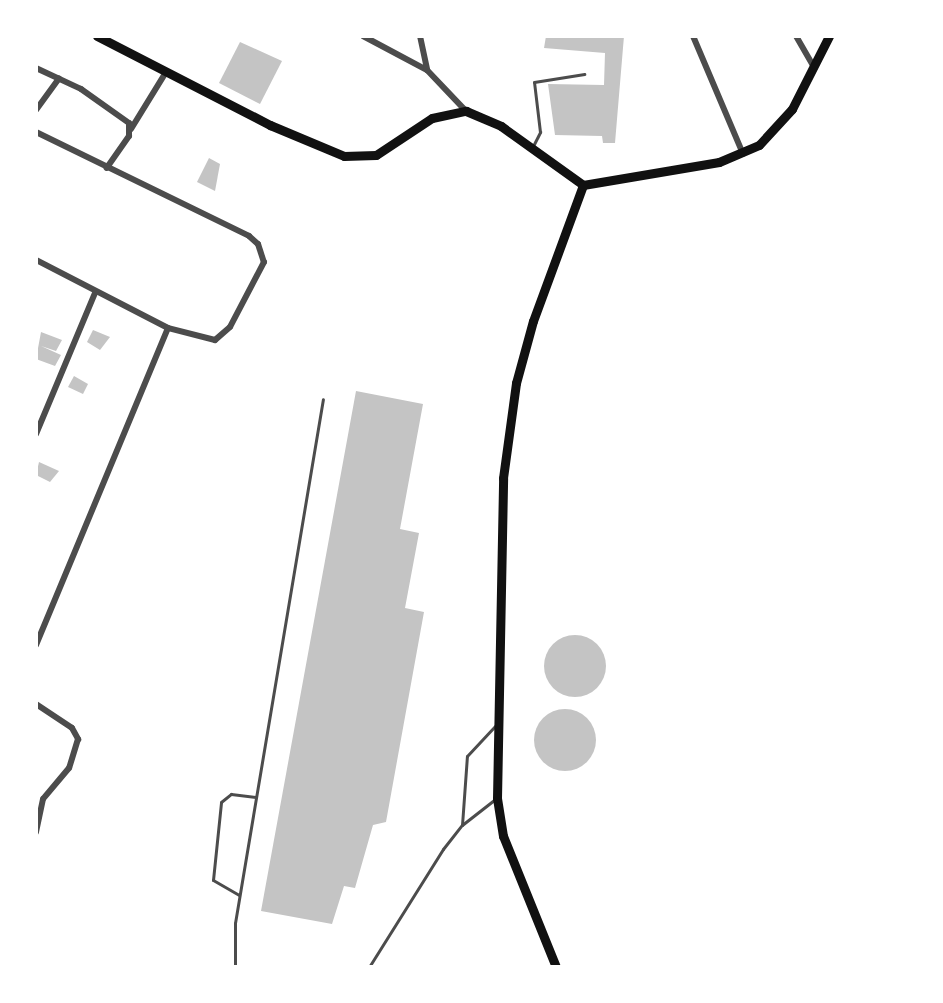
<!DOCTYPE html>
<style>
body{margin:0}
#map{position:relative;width:943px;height:1003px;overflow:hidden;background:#fff;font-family:"Times New Roman",serif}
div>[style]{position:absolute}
.building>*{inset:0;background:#c4c4c4}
.round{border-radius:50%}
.service>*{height:3px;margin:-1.5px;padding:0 1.5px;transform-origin:1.5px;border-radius:1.5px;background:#4c4c4c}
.minor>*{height:6px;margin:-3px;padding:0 3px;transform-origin:3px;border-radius:3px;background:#4c4c4c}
.secondary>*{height:9px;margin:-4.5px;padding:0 4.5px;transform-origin:4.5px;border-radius:4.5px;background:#111}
span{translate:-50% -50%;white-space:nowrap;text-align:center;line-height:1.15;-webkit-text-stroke:8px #fff;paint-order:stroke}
.frame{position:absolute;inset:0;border:38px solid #fff;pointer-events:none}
</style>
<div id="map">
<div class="building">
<div style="clip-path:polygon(546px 36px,624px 36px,615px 143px,603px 143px,602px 136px,555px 135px,548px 84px,604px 85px,605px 53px,544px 48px)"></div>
<div style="clip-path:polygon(240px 42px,282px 61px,260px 104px,219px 83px)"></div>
<div style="clip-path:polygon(209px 158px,220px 164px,215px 191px,197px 182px)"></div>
<div style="clip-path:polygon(93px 330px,110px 337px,100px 350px,87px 342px)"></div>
<div style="clip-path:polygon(41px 332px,62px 340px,56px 351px,41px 346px,61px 355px,55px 366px,36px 359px)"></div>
<div style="clip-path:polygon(74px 376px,88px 384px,83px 394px,68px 387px)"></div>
<div style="clip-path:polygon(356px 391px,423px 404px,400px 529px,419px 533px,405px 608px,424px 612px,386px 822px,373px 825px,355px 888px,344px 886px,332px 924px,261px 911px)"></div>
<div style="clip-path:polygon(39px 462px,59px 471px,50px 482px,36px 475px)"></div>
<div class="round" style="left:544px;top:635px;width:62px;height:62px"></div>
<div class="round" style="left:534px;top:709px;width:62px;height:62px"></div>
</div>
<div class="service">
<div style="left:533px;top:146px;width:16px;rotate:-63deg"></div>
<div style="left:540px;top:132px;width:50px;rotate:-96.8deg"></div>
<div style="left:534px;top:82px;width:51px;rotate:-9.1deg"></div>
<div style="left:462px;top:825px;width:69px;rotate:-85.9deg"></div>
<div style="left:467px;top:756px;width:42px;rotate:-46.9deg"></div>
<div style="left:239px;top:895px;width:30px;rotate:-150deg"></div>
<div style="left:213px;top:880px;width:78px;rotate:-84.1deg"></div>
<div style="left:221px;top:802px;width:13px;rotate:-39deg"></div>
<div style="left:231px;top:794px;width:25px;rotate:7deg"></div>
<div style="left:235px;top:967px;width:44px;rotate:-90deg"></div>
<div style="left:235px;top:923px;width:531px;rotate:-80.47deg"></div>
<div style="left:369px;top:967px;width:139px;rotate:-57.9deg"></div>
<div style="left:443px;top:849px;width:31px;rotate:-52deg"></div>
<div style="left:462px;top:825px;width:41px;rotate:-38deg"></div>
</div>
<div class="minor">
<div style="left:363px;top:36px;width:72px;rotate:28deg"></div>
<div style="left:427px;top:70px;width:55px;rotate:46.5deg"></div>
<div style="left:420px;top:36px;width:35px;rotate:78deg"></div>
<div style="left:693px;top:36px;width:128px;rotate:67deg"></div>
<div style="left:796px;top:36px;width:34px;rotate:60deg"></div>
<div style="left:36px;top:68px;width:50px;rotate:25deg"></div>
<div style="left:81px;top:89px;width:59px;rotate:35.3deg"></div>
<div style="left:129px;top:123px;width:13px;rotate:90deg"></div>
<div style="left:129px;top:136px;width:39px;rotate:125deg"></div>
<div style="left:36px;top:110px;width:39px;rotate:-54deg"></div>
<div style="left:131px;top:129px;width:67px;rotate:-58.4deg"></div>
<div style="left:36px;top:132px;width:237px;rotate:26deg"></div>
<div style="left:249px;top:236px;width:12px;rotate:42deg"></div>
<div style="left:258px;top:244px;width:19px;rotate:72deg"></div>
<div style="left:264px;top:262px;width:73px;rotate:117.6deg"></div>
<div style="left:230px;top:327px;width:20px;rotate:139deg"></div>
<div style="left:215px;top:340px;width:49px;rotate:-165.7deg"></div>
<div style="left:168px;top:328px;width:148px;rotate:-152.7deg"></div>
<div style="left:36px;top:434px;width:153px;rotate:-67.3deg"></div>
<div style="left:36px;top:645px;width:343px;rotate:-67.4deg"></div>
<div style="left:36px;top:704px;width:43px;rotate:33.7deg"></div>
<div style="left:72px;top:728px;width:13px;rotate:61deg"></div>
<div style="left:78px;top:739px;width:30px;rotate:107deg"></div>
<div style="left:69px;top:768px;width:40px;rotate:130deg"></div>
<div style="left:43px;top:799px;width:34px;rotate:102deg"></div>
</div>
<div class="secondary">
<div style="left:97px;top:36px;width:195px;rotate:27.2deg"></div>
<div style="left:270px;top:125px;width:80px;rotate:22.7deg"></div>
<div style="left:344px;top:156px;width:32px;rotate:-2deg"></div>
<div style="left:376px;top:155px;width:67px;rotate:-33.5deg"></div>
<div style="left:432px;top:118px;width:35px;rotate:-12deg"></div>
<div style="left:466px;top:111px;width:38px;rotate:23deg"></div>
<div style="left:501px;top:126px;width:101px;rotate:35.7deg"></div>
<div style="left:583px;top:185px;width:138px;rotate:-9.6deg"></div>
<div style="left:719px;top:162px;width:43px;rotate:-23deg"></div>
<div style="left:759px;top:145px;width:49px;rotate:-47.5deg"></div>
<div style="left:792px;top:109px;width:82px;rotate:-63.1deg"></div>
<div style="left:556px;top:967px;width:141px;rotate:-112deg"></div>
<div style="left:503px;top:836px;width:38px;rotate:-99deg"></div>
<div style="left:497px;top:798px;width:320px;rotate:-88.9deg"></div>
<div style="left:503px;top:478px;width:96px;rotate:-82.2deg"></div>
<div style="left:516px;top:383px;width:64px;rotate:-74.7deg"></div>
<div style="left:533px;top:321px;width:145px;rotate:-69.8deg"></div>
</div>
<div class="frame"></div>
</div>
